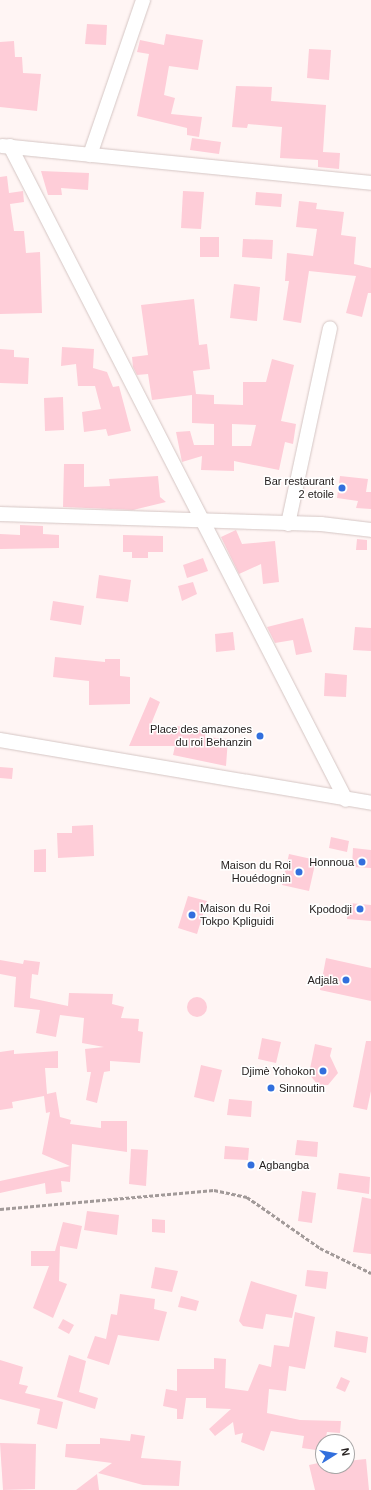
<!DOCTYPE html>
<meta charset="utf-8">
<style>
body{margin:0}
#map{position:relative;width:371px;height:1490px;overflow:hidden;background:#fff5f4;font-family:Helvetica,sans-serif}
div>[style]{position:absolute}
.building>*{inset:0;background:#fecdd8}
.round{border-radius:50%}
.path>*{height:2.5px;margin-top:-1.25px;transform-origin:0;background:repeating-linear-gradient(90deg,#a29a99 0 4px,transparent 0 6px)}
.roads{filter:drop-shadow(0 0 1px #d5c6c4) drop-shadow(0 0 1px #d5c6c4)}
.minor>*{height:14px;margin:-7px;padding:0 7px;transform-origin:7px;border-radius:7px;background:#fff}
.dots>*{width:11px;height:11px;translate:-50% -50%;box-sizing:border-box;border:2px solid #fff;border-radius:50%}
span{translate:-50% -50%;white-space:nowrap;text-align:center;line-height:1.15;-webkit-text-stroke:3px #fff;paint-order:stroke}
.poi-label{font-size:11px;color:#262120}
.right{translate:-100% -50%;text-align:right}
.left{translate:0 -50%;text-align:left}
.north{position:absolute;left:315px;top:1434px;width:40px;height:40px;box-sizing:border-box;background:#fff;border:1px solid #a8a6a6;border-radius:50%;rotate:79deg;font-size:11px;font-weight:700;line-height:16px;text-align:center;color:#262120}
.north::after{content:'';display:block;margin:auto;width:14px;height:18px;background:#326fdd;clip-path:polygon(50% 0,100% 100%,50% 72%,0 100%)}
</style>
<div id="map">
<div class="building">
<div style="clip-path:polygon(87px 24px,107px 25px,106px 45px,85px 44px)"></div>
<div style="clip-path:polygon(166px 34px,203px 40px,198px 70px,169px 66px,164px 95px,175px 98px,171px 114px,202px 117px,199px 137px,187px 135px,187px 128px,137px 116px,149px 54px,137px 52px,140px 40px,164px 45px)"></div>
<div style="clip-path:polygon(14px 41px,15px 57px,22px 57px,23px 73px,41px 74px,37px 111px,0 107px,0 42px)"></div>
<div style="clip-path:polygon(309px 49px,331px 50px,329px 80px,307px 78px)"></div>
<div style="clip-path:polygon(236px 86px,272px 87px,271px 101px,326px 105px,323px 152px,340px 153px,339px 169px,318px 167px,318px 160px,280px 158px,282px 127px,248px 124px,247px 128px,232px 127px)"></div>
<div style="clip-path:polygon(192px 138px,221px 142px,219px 154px,190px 150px)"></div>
<div style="clip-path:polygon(41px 171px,89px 173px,88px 190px,61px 188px,62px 195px,48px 195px)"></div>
<div style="clip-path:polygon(7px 176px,9px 193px,23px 191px,24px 202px,10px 204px,14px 231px,24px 231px,26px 253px,40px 252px,42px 313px,0 314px,0 177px)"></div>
<div style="clip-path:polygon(183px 191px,204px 192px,201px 229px,181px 228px)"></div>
<div style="clip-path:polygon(256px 192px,282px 194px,281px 207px,255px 205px)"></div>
<div style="clip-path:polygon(299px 201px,317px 203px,316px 209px,344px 212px,341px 235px,356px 237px,354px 264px,371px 268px,371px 293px,368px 293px,362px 317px,346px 313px,356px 276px,309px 271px,301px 323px,283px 320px,289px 281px,285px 281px,287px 253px,313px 256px,317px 229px,296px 227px)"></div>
<div style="clip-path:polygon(200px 237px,219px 237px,219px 257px,200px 257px)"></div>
<div style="clip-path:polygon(243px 239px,273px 240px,272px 259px,242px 257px)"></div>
<div style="clip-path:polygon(234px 284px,260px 287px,257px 321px,230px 318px)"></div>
<div style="clip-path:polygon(evenodd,194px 299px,199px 345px,207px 344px,210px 369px,193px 371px,196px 394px,214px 395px,214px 404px,243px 405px,243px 382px,266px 382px,272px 359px,294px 365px,281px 421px,296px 424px,293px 444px,285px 442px,279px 470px,234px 461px,234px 471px,201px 470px,202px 456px,182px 462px,176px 432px,190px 431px,194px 445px,214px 445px,214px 424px,192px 423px,192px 395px,152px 400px,148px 374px,137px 375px,133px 367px,132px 357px,148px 355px,141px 305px,194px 299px,232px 424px,256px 425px,251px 446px,232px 446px,232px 424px)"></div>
<div style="clip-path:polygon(62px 347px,94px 349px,93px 368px,107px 372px,113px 387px,119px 386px,131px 431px,108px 436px,106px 429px,84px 432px,82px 412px,101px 409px,95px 386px,78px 386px,76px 364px,61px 366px)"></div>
<div style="clip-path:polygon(0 349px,14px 350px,14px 357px,29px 358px,28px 384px,0 383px)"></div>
<div style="clip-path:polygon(63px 397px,64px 430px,45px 431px,44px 398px)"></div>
<div style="clip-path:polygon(64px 464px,84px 464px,84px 487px,110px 486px,109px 479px,158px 476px,160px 497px,166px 502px,133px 510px,63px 507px)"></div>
<div style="clip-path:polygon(340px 476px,368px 479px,366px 492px,371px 492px,371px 509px,356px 508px,358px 501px,337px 498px)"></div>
<div style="clip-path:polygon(20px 525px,43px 526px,43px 534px,59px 535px,59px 548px,0 549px,0 534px,20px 535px)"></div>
<div style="clip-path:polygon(236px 530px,242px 544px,275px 541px,279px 582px,263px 584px,261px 564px,239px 574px,221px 537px)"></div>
<div style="clip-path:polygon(123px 535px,163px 536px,163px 552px,148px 552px,148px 558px,132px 558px,132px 552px,123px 552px)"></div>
<div style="clip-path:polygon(357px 539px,367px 540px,367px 550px,356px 550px)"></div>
<div style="clip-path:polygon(203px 558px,208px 571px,187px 578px,183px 565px)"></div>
<div style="clip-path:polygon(99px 575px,131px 580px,128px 602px,96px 598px)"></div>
<div style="clip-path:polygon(193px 582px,197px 594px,182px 601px,178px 586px)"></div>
<div style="clip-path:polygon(53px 601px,84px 606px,81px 625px,50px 620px)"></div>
<div style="clip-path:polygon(303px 618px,312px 652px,296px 655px,293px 640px,275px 643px,267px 627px)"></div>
<div style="clip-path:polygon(355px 627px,371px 628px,371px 651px,353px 650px)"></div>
<div style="clip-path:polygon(233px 632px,235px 650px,216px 652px,215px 634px)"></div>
<div style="clip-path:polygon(55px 657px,105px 662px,105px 659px,120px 659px,120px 676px,130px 677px,130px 704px,89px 705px,89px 681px,53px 677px)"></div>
<div style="clip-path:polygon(325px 673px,347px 675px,346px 697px,324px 696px)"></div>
<div style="clip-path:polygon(150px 697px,160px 702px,149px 729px,176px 731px,177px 726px,206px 731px,205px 737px,228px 739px,226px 766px,173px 755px,175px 746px,129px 746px)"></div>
<div style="clip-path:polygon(0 767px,13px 768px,12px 779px,0 778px)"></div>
<div style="clip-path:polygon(93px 825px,94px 856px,58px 858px,57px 833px,72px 833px,72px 826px)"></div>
<div style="clip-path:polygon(331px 837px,349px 841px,347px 852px,329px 848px)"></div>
<div style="clip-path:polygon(353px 848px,371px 850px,371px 868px,352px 867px)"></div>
<div style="clip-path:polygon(46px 849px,46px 872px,34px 872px,34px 850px)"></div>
<div style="clip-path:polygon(289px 854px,316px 860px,309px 891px,282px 885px)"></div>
<div style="clip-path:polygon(188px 896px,207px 901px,197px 934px,178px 928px)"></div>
<div style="clip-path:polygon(349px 903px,371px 905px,371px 921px,347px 919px)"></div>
<div style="clip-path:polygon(326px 958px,371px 968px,371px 1001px,320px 990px)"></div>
<div style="clip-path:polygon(0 960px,23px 964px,24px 960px,40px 962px,38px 975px,32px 974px,30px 998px,68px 1006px,69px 993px,113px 994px,112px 1004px,124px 1007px,121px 1018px,139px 1019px,138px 1031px,143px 1032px,140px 1063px,110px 1061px,110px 1071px,104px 1072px,97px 1103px,86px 1100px,91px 1072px,87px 1072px,85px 1049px,104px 1047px,82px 1043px,84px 1018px,60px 1015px,56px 1037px,36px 1033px,40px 1010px,14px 1007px,16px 977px,0 974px)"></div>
<div class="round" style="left:187px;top:997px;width:20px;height:20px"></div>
<div style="clip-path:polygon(262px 1038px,281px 1042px,276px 1063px,258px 1059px)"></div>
<div style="clip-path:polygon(366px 1041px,371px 1041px,371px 1091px,367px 1110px,353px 1107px)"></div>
<div style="clip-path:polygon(315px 1044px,332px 1048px,330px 1056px,338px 1073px,328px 1085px,318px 1085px,309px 1074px)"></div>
<div style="clip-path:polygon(14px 1050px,14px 1054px,58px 1051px,58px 1068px,45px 1068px,47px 1094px,56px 1092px,60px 1117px,71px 1120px,70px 1124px,101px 1128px,101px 1121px,127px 1121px,127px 1152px,72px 1144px,70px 1182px,61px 1181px,62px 1192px,46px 1194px,45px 1183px,0 1193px,0 1181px,70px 1166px,42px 1154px,50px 1112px,46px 1113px,44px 1096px,12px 1102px,13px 1108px,0 1110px,0 1052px)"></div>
<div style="clip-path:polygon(201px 1065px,222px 1070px,214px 1102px,194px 1097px)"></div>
<div style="clip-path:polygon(229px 1099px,252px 1101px,251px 1117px,227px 1115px)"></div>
<div style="clip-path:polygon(297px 1140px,318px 1142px,317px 1157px,295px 1155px)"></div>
<div style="clip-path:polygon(225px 1146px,249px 1148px,248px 1160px,224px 1159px)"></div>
<div style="clip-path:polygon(131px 1149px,148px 1150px,146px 1186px,129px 1184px)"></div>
<div style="clip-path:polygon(339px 1173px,370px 1177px,369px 1194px,337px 1189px)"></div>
<div style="clip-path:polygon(302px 1191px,316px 1193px,312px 1223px,298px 1221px)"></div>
<div style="clip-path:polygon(362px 1197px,371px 1199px,371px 1254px,353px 1252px)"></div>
<div style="clip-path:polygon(87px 1211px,119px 1215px,117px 1235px,84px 1230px)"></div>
<div style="clip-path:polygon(152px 1219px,165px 1220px,165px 1233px,152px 1232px)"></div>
<div style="clip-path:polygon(63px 1222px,82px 1226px,77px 1249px,60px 1246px,59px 1281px,67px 1284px,53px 1318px,33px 1308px,49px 1266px,31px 1266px,31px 1251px,55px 1251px)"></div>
<div style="clip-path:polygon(155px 1267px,178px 1271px,172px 1292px,151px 1288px)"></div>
<div style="clip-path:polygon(307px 1270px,328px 1272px,326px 1289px,305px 1286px)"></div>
<div style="clip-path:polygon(251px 1281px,297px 1295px,292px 1318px,266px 1314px,263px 1329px,243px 1326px,239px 1321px)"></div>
<div style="clip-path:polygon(120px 1294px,155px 1299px,154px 1309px,167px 1312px,159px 1341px,118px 1335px,109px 1365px,87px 1358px,95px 1336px,106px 1339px,111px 1314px,117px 1315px)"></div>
<div style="clip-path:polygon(181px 1296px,199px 1301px,196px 1311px,178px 1307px)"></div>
<div style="clip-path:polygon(295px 1312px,315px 1317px,305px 1369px,289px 1366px,286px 1391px,269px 1389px,267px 1413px,300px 1420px,341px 1421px,340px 1433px,327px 1432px,323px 1451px,302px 1448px,304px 1436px,271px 1431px,264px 1451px,241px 1442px,243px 1433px,235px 1435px,233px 1422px,215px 1436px,209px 1429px,231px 1409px,206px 1408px,206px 1398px,186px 1398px,183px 1419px,177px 1419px,177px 1409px,163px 1406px,166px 1389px,177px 1391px,177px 1369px,214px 1369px,214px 1358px,226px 1359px,225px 1388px,248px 1391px,259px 1364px,271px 1367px,274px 1345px,289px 1347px)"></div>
<div style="clip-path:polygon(63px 1319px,74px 1325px,69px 1334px,58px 1328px)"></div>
<div style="clip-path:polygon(336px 1331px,368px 1337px,366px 1353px,334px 1347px)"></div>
<div style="clip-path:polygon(69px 1355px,86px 1361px,79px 1392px,98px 1398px,95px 1409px,57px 1397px)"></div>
<div style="clip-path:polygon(0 1360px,23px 1367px,19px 1384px,28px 1386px,25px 1393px,63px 1402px,57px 1429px,37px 1424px,40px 1409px,0 1399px)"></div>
<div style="clip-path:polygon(341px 1377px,350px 1381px,345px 1392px,336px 1388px)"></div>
<div style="clip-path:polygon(131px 1434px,145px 1436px,141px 1458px,181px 1461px,179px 1486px,143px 1485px,98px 1473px,112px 1463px,65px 1457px,66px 1444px,100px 1444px,100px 1438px,130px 1441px)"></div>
<div style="clip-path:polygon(0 1443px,36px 1444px,35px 1489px,3px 1490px)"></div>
<div style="clip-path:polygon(366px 1459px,369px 1490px,315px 1490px,309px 1465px,323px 1462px,323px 1466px,347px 1466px,347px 1461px)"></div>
<div style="clip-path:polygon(97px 1474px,99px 1490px,76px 1490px)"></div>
</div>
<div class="path">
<div style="left:0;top:1209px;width:215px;rotate:-5.1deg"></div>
<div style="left:214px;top:1190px;width:34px;rotate:12deg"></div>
<div style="left:247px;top:1197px;width:89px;rotate:34.9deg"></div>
<div style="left:320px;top:1248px;width:57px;rotate:26.1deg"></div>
</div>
<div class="roads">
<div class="minor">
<div style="left:2px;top:146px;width:371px;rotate:5.7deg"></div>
<div style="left:10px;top:146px;width:735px;rotate:62.81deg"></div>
<div style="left:90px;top:155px;width:164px;rotate:-71.1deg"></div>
<div style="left:0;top:514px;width:321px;rotate:1.8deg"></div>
<div style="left:321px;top:524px;width:50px;rotate:6.8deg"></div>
<div style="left:288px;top:524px;width:200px;rotate:-77.9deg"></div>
<div style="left:0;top:740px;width:376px;rotate:9.6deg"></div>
</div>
</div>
<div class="dots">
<div style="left:342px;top:488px;background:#326fdd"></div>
<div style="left:260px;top:736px;background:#326fdd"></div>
<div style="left:362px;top:862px;background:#326fdd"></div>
<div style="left:299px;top:872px;background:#326fdd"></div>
<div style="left:360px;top:909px;background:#326fdd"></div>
<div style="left:192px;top:915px;background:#326fdd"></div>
<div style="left:346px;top:980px;background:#326fdd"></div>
<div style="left:323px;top:1071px;background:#326fdd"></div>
<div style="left:271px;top:1088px;background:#326fdd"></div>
<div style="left:251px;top:1165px;background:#326fdd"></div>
</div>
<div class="poi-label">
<span class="right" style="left:334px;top:488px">Bar restaurant<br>2 etoile</span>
<span class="right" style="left:252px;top:736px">Place des amazones<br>du roi Behanzin</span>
<span class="right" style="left:354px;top:862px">Honnoua</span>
<span class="right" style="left:291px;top:872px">Maison du Roi<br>Houédognin</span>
<span class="left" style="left:200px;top:915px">Maison du Roi<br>Tokpo Kpliguidi</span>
<span class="right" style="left:352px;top:909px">Kpododji</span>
<span class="right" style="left:338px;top:980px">Adjala</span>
<span class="right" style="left:315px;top:1071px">Djimè Yohokon</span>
<span class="left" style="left:279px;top:1088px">Sinnoutin</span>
<span class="left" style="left:259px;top:1165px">Agbangba</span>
</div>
<div class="north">N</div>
</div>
